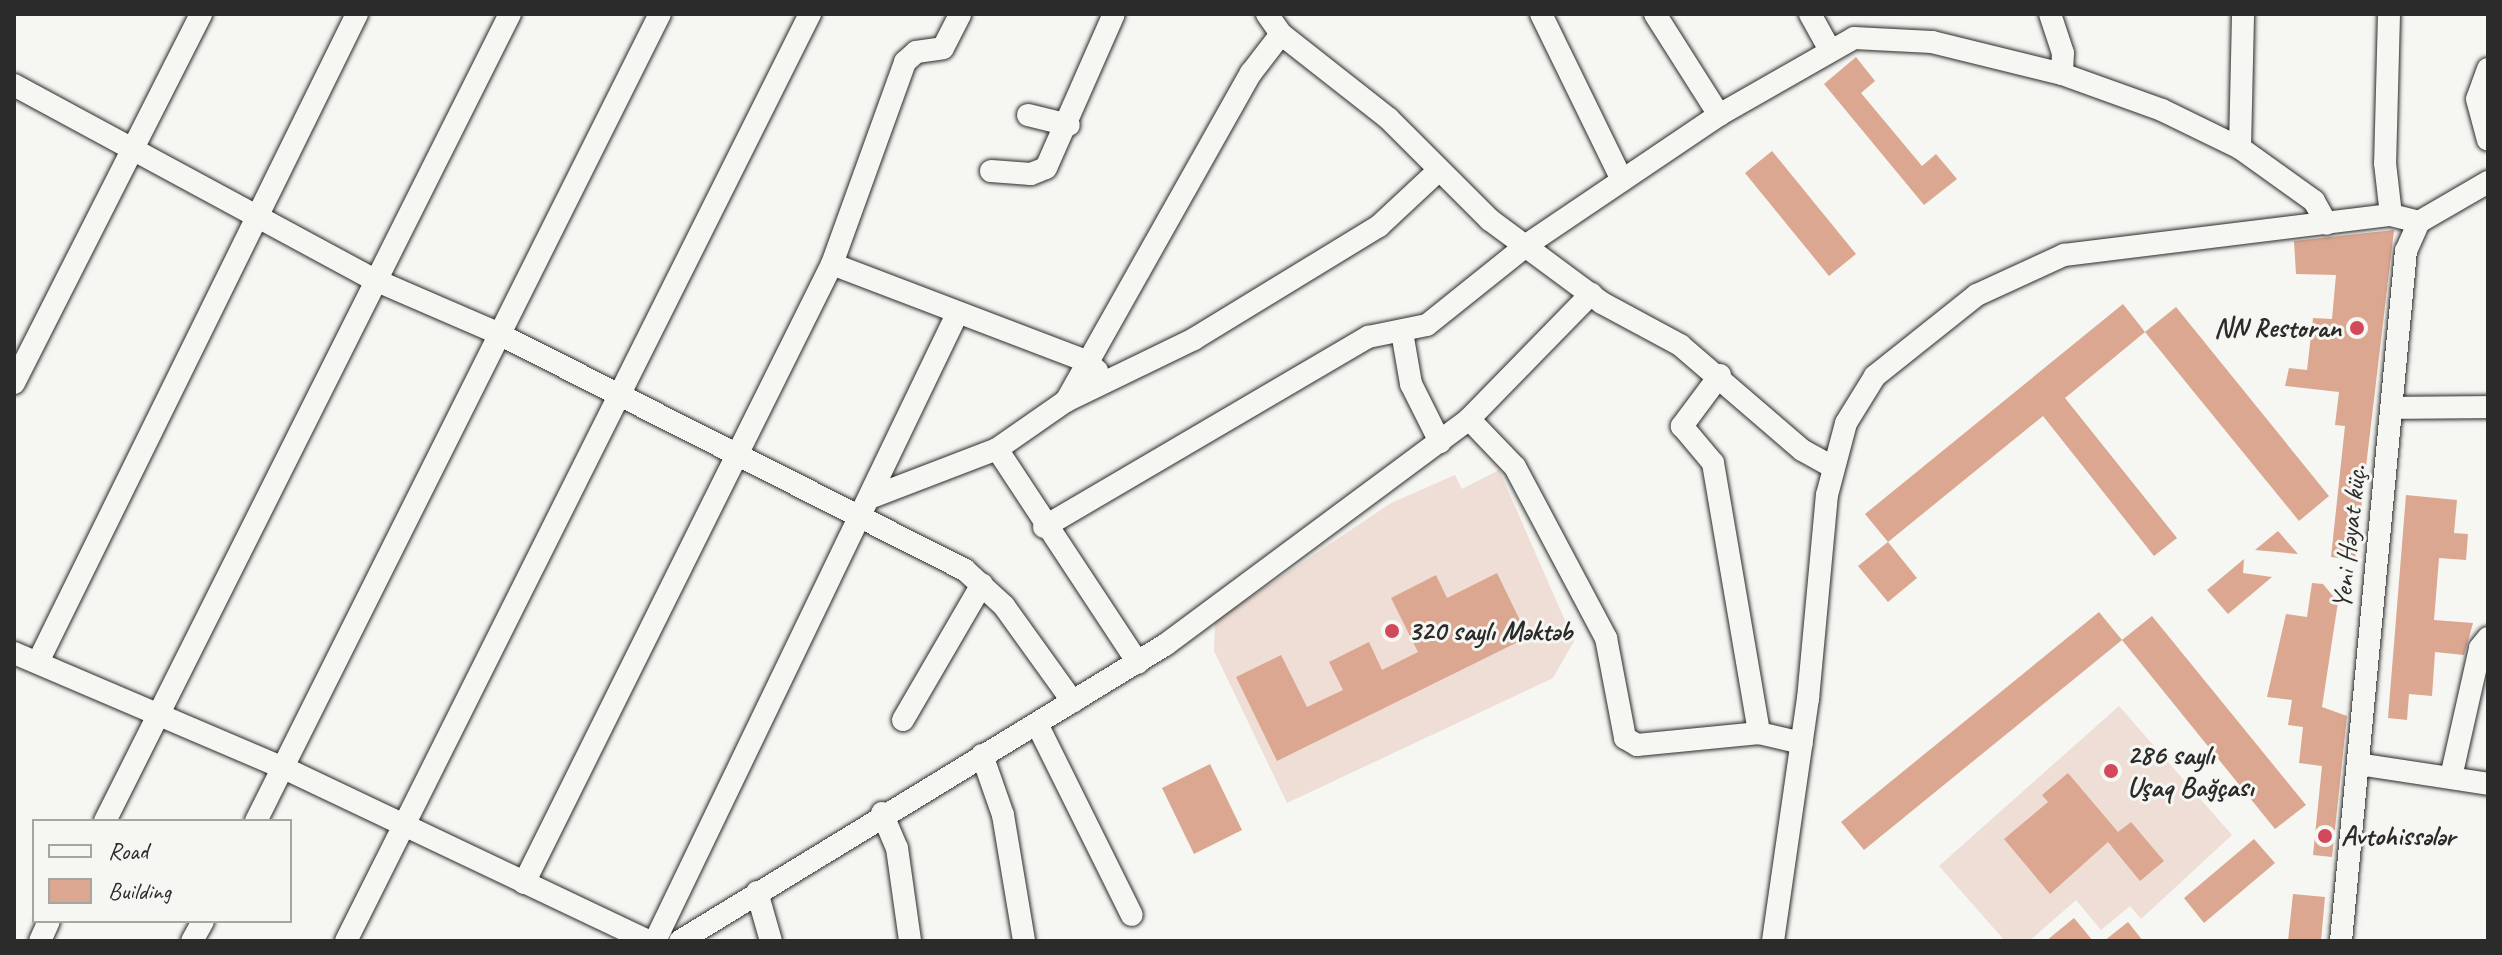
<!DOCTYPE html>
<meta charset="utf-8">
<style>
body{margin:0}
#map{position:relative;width:2502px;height:955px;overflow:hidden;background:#f6f6f2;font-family:Caveat,sans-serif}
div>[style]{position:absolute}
.built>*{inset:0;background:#eeded5}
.building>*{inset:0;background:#dca791}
.roads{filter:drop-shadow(0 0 2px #2b2b2b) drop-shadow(0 0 2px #2b2b2b)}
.minor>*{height:22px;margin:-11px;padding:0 11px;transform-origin:11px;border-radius:11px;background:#f6f6f2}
.dots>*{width:22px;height:22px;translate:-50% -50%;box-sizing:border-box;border:4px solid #f6f6f2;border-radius:50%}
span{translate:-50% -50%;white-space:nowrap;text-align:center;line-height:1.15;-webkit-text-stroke:6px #f6f6f2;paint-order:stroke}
.poi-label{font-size:28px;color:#2b2b2b;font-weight:700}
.right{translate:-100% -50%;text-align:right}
.left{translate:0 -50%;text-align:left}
.street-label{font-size:28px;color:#2b2b2b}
.frame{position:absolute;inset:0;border:16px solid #2b2b2b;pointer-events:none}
.legend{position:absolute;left:32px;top:819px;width:260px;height:104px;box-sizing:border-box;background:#f6f6f2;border:2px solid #a5a5a2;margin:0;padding:10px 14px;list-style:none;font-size:24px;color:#2b2b2b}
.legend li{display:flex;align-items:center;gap:16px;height:40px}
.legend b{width:40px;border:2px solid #a5a5a2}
</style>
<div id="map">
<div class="built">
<div style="clip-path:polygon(1499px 470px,1574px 641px,1553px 678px,1287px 803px,1214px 651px,1215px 621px,1391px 503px,1455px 475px,1462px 489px)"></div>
<div style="clip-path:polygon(2119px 706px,2232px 835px,2141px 919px,2130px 906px,2101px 930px,2076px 900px,2029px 941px,2005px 941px,1939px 866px)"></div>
</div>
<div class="building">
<div style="clip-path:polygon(1856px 57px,1875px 81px,1861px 93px,1922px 166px,1936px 154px,1957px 179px,1924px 205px,1824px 84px)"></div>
<div style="clip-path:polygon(1772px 151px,1856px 254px,1829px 276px,1745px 173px)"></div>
<div style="clip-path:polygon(2394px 230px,2355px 560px,2331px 557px,2345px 426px,2335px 425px,2339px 392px,2285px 386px,2289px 368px,2307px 370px,2313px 318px,2332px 319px,2336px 275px,2296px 274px,2294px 241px)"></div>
<div style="clip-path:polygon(2123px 304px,2145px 332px,2065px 398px,2177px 538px,2154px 556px,2043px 416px,1888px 542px,1865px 514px)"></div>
<div style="clip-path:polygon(2176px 307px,2329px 496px,2299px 521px,2145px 332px)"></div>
<div style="clip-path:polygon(2406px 495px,2457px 500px,2454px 533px,2468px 534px,2466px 560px,2439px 558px,2434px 620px,2473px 623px,2464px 655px,2435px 652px,2432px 696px,2409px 694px,2407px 720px,2388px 718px)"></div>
<div style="clip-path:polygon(2278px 531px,2298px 554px,2255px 550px)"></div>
<div style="clip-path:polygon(1888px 542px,1917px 578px,1888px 602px,1858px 566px)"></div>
<div style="clip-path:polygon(2244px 559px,2243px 573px,2272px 577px,2228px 614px,2207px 590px)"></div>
<div style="clip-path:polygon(1497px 573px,1528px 637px,1277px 761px,1236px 677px,1281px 655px,1307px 707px,1343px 690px,1329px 662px,1369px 642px,1382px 670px,1418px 652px,1391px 598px,1436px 575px,1447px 598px)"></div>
<div style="clip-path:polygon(2312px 583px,2323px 584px,2338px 602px,2322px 707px,2347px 716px,2332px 857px,2313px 855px,2322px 766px,2299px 763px,2303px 727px,2288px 725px,2292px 700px,2267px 697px,2286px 614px,2307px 617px)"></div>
<div style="clip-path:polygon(2099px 612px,2122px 640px,1864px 850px,1841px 822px)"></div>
<div style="clip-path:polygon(2152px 616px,2306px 805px,2275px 829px,2122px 640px)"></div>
<div style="clip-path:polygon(1210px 764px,1242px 830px,1194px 854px,1162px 788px)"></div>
<div style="clip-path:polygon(2068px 773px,2118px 832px,2131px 822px,2164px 861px,2140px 881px,2108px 842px,2050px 894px,2004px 839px,2048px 802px,2042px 795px)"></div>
<div style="clip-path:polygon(2254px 839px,2275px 863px,2204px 923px,2184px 898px)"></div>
<div style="clip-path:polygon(2293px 894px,2325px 897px,2321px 941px,2288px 941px)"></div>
<div style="clip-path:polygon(2074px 918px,2093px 941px,2046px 941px)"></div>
<div style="clip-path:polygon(2128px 922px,2143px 941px,2104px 941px)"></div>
</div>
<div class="roads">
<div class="minor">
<div style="left:1267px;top:14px;width:24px;rotate:55deg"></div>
<div style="left:1281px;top:34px;width:137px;rotate:38.2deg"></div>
<div style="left:1389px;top:119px;width:143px;rotate:45deg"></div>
<div style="left:1490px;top:220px;width:139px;rotate:36.5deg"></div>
<div style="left:1602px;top:303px;width:89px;rotate:28.3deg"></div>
<div style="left:1680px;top:345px;width:161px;rotate:40.7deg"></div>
<div style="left:1802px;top:450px;width:35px;rotate:29deg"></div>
<div style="left:1541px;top:14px;width:185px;rotate:64deg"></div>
<div style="left:1655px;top:14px;width:120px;rotate:57.6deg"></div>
<div style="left:1810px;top:14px;width:38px;rotate:61deg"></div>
<div style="left:2050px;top:14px;width:41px;rotate:71.6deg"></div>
<div style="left:2063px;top:53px;width:21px;rotate:93deg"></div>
<div style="left:2389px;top:14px;width:149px;rotate:91.5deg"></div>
<div style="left:2385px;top:163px;width:52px;rotate:83.4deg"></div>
<div style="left:2488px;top:69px;width:32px;rotate:110deg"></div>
<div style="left:2477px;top:99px;width:42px;rotate:75deg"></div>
<div style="left:14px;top:85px;width:410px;rotate:28.4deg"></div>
<div style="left:375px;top:280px;width:131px;rotate:23.4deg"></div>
<div style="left:495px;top:332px;width:527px;rotate:26.86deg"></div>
<div style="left:965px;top:570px;width:53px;rotate:42.7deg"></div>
<div style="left:1004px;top:606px;width:118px;rotate:54.3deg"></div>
<div style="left:1028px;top:115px;width:42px;rotate:13.7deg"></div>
<div style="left:2240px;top:148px;width:134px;rotate:-88.7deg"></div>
<div style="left:991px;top:171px;width:40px;rotate:4.3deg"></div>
<div style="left:1031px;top:174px;width:16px;rotate:-22deg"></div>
<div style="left:1046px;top:168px;width:168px;rotate:-66.2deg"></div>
<div style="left:832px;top:264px;width:272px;rotate:20.9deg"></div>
<div style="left:1086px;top:361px;width:15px;rotate:42deg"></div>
<div style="left:1402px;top:332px;width:53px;rotate:80.2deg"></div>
<div style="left:1411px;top:384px;width:65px;rotate:63.4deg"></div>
<div style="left:1720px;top:375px;width:64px;rotate:126.7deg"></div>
<div style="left:1682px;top:426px;width:48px;rotate:50deg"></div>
<div style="left:1713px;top:463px;width:274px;rotate:80.3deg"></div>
<div style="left:14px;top:383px;width:414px;rotate:-63.1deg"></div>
<div style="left:1066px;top:401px;width:377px;rotate:-60.6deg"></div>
<div style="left:1251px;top:73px;width:49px;rotate:-52.4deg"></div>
<div style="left:2392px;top:408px;width:96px;rotate:-0.6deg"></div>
<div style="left:1469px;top:419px;width:66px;rotate:46.2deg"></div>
<div style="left:1515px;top:467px;width:194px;rotate:62deg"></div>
<div style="left:1606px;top:638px;width:102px;rotate:79.2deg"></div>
<div style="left:1625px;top:738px;width:14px;rotate:30deg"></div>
<div style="left:1637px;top:745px;width:123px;rotate:-5.6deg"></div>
<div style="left:1759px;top:733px;width:44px;rotate:13.1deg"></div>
<div style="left:997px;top:449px;width:256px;rotate:56.6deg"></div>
<div style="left:872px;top:497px;width:134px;rotate:-21deg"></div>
<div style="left:997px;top:449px;width:84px;rotate:-34.8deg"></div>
<div style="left:1066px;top:401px;width:142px;rotate:-25.8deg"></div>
<div style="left:1194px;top:339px;width:217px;rotate:-31.4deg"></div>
<div style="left:1379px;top:226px;width:81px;rotate:-43deg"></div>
<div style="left:1044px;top:527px;width:376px;rotate:-30.4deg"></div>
<div style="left:1368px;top:337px;width:60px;rotate:-11.5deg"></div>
<div style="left:1427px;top:325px;width:129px;rotate:-38.7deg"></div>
<div style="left:1528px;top:244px;width:230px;rotate:-34deg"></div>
<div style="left:1719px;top:115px;width:155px;rotate:-29.7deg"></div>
<div style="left:1854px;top:38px;width:78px;rotate:2.9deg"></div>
<div style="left:1932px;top:42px;width:134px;rotate:13.8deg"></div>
<div style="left:2062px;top:74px;width:106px;rotate:19.8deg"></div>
<div style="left:2162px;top:110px;width:87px;rotate:26deg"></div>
<div style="left:2240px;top:148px;width:91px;rotate:35.6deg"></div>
<div style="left:2314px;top:201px;width:26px;rotate:61deg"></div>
<div style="left:14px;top:653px;width:293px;rotate:23.1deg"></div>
<div style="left:284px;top:768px;width:403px;rotate:25.4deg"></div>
<div style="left:38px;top:662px;width:722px;rotate:-63.79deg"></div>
<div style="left:903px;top:720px;width:157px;rotate:-59.8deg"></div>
<div style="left:1037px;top:724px;width:213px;rotate:63.6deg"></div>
<div style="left:982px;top:755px;width:64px;rotate:70.7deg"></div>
<div style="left:1003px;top:815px;width:128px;rotate:80.5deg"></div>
<div style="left:2358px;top:764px;width:132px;rotate:8.7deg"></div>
<div style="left:2451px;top:777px;width:132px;rotate:-77.3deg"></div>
<div style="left:2480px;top:648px;width:13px;rotate:-51deg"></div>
<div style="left:882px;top:813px;width:38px;rotate:67deg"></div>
<div style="left:897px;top:848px;width:94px;rotate:82deg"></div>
<div style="left:105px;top:821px;width:903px;rotate:-63.35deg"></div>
<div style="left:256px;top:821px;width:902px;rotate:-63.41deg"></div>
<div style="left:524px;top:883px;width:691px;rotate:-63.55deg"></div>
<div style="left:832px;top:264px;width:215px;rotate:-70.1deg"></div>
<div style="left:905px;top:62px;width:15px;rotate:-42deg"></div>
<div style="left:916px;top:52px;width:27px;rotate:-8deg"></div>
<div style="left:943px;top:48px;width:38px;rotate:-63deg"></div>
<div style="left:757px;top:892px;width:51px;rotate:74.1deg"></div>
<div style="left:40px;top:941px;width:22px;rotate:-66deg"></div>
<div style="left:192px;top:941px;width:23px;rotate:-61deg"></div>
<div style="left:346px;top:941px;width:1037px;rotate:-63.41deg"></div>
<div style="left:655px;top:941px;width:694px;rotate:-64.28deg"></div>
<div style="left:680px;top:941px;width:568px;rotate:-31.4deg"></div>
<div style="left:1165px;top:645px;width:379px;rotate:-36.6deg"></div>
<div style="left:1469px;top:419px;width:175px;rotate:-45.7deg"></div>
<div style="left:1773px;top:941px;width:245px;rotate:-81.8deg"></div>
<div style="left:1808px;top:699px;width:205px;rotate:-84.7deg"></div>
<div style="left:1827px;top:495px;width:74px;rotate:-75.2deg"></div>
<div style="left:1846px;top:423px;width:55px;rotate:-58.3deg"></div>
<div style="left:1875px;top:376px;width:130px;rotate:-38.5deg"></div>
<div style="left:1977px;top:295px;width:96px;rotate:-24.7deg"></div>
<div style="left:2064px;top:255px;width:329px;rotate:-7deg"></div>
<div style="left:2391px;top:215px;width:29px;rotate:14deg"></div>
<div style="left:2341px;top:941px;width:693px;rotate:-84.62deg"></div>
<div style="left:2406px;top:251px;width:32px;rotate:-66deg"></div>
<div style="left:2419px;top:222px;width:80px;rotate:-30.1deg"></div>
</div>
</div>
<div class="dots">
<div style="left:2357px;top:328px;background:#d1495b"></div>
<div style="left:1392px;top:631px;background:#d1495b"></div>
<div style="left:2111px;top:771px;background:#d1495b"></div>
<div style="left:2325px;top:836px;background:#d1495b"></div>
</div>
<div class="poi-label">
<span class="right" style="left:2341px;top:328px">NN Restoran</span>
<span class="left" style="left:1408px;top:631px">320 saylı Məktəb</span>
<span class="left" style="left:2127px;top:771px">286 saylı<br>Uşaq Bağçası</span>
<span class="left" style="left:2341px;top:836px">Avtohissələr</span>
</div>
<div class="street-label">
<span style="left:2349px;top:537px;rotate:-84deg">Yeni Həyat küç.</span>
</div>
<div class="frame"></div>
<ul class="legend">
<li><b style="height:10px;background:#f6f6f2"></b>Road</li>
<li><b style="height:22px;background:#dca791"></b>Building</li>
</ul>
</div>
